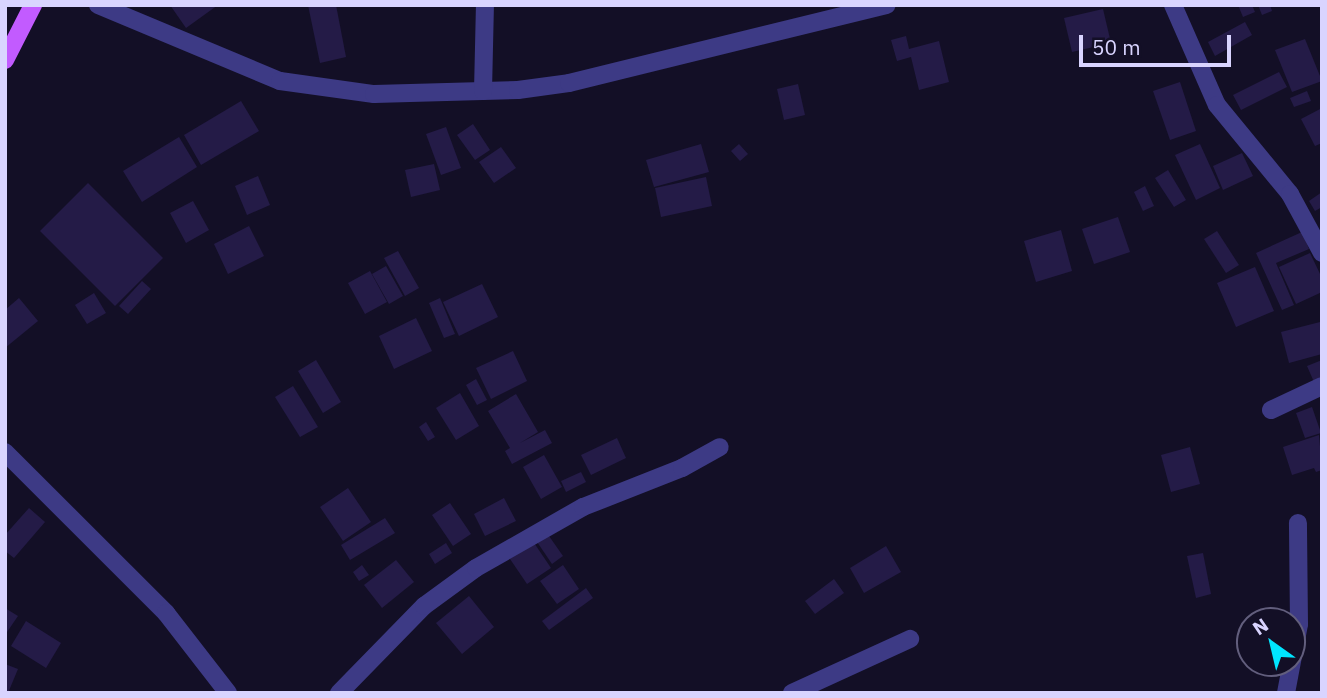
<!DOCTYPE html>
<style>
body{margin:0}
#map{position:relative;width:1327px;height:698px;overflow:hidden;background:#130f26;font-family:"IBM Plex Sans",sans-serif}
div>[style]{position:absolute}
.building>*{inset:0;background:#241b47}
.minor>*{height:18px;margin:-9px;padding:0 9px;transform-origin:9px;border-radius:9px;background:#3d3a85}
.major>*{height:18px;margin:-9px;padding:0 9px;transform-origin:9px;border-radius:9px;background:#c25bff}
span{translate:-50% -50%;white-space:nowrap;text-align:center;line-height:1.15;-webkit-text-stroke:6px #130f26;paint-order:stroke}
.frame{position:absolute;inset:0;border:7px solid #d9d4ff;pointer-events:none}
.north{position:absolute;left:1236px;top:607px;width:70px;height:70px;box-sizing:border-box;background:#130f26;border:2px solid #625e7d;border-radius:50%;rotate:326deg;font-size:19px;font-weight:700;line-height:28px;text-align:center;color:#d9d4ff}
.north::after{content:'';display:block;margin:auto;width:24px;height:32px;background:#00e5ff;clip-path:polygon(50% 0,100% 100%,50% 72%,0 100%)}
.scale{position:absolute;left:1079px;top:35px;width:152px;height:32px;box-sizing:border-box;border:4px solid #d9d4ff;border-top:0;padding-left:9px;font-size:21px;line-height:24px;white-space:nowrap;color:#d9d4ff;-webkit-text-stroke:5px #130f26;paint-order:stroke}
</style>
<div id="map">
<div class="building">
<div style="clip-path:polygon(170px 5px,218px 5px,186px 28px)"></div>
<div style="clip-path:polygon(308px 5px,336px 5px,346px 57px,320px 63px)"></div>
<div style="clip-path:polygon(1238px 5px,1252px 5px,1255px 12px,1243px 17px)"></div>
<div style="clip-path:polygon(1258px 5px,1270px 5px,1272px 11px,1262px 15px)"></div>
<div style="clip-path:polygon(1103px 9px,1111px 43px,1072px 52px,1064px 18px)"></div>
<div style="clip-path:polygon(1245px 22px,1252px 35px,1215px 56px,1208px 42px)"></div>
<div style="clip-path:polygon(906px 36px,909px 49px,939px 41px,949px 82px,919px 90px,911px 57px,897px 61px,891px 40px)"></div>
<div style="clip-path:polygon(1305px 39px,1322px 81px,1292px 92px,1275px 50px)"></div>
<div style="clip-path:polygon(1279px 72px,1287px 87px,1241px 110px,1233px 95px)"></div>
<div style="clip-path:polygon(1180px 82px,1196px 131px,1170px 140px,1153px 91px)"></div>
<div style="clip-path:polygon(798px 84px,805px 115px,784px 120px,777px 89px)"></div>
<div style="clip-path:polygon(1307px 91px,1311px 101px,1294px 107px,1290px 98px)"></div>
<div style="clip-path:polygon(241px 101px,259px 131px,201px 165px,184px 135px)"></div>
<div style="clip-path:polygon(1322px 108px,1322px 143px,1315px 146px,1301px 119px)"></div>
<div style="clip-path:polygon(473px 124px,490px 150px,475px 160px,457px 135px)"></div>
<div style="clip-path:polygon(446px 127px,461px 168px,441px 175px,426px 134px)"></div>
<div style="clip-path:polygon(179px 137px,197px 167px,142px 202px,123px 171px)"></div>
<div style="clip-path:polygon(701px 144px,709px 172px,654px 187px,646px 160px)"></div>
<div style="clip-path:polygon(739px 144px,748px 154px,740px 161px,731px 151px)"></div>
<div style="clip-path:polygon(1200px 144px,1220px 188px,1196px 200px,1175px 155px)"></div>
<div style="clip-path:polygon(501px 147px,516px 168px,494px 183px,479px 162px)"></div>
<div style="clip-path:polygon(1242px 153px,1253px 176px,1223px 190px,1213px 166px)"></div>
<div style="clip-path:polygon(434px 164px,440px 190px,411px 197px,405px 170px)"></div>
<div style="clip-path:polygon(1168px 170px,1186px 200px,1174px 207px,1155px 178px)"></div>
<div style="clip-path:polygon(258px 176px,270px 205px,247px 215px,235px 186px)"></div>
<div style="clip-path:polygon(706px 177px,712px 206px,661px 217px,655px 188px)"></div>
<div style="clip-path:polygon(88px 183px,163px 258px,115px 306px,40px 231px)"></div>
<div style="clip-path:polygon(1145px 186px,1154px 206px,1143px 211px,1134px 192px)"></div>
<div style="clip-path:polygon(1322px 192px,1322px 207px,1315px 211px,1309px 201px)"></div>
<div style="clip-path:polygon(193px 201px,209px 230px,186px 243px,170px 213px)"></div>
<div style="clip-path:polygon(1118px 217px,1130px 252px,1094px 264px,1082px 229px)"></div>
<div style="clip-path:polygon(249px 226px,264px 256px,228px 274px,214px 244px)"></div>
<div style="clip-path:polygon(1061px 230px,1072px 271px,1036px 282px,1024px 241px)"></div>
<div style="clip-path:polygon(1217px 231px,1239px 265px,1226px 273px,1204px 239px)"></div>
<div style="clip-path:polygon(1302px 232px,1309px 249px,1276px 263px,1294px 305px,1282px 310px,1256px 253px)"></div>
<div style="clip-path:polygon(398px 251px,419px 288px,405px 296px,384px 258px)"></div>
<div style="clip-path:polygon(1310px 253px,1322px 278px,1322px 292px,1296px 304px,1279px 267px)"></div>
<div style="clip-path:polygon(386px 266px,403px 296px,389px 304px,372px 274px)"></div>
<div style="clip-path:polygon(1255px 267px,1274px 311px,1236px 327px,1217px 283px)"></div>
<div style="clip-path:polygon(370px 271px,387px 302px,365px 314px,348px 283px)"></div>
<div style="clip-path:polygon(142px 281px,151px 289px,128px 314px,119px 306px)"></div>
<div style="clip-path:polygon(482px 284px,498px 317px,459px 336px,443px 302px)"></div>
<div style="clip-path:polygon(94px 293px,106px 313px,87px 324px,75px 305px)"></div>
<div style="clip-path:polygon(19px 298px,38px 321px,5px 348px,5px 310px)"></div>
<div style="clip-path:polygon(440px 298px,455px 334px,444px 338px,429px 303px)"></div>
<div style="clip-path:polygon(416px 318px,432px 351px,394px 369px,379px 336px)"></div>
<div style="clip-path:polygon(1320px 322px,1322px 354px,1289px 363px,1281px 332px)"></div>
<div style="clip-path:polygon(513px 351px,527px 381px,491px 399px,476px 368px)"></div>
<div style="clip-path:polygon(316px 360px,341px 402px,323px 413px,298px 371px)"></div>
<div style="clip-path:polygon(1322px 360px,1322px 379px,1314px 382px,1307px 366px)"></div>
<div style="clip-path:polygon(476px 379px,487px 400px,477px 405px,466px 385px)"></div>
<div style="clip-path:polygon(293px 386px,318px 427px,300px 437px,275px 397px)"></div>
<div style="clip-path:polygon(460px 393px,479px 426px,456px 440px,436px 408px)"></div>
<div style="clip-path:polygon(516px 394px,538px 432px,520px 443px,545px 430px,552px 443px,512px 464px,505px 451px,510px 448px,488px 411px)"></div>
<div style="clip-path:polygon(1312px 407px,1321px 433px,1305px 438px,1296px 413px)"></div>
<div style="clip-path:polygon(426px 422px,435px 437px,428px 441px,419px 427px)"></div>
<div style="clip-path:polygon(1319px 435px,1322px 470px,1316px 472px,1314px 468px,1292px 475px,1283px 447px)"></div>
<div style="clip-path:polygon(617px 438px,626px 458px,591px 475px,581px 455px)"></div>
<div style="clip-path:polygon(1190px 447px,1200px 484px,1171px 492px,1161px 455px)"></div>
<div style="clip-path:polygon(544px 455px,562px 487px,541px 499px,523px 467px)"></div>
<div style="clip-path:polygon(581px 472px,586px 482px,566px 492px,561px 481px)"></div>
<div style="clip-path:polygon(348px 488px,371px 522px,343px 541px,320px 507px)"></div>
<div style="clip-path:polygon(504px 498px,516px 521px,485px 536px,474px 514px)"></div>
<div style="clip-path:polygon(450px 503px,471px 534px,453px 546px,432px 515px)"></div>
<div style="clip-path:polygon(29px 508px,45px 522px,14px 558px,5px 551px,5px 535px)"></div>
<div style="clip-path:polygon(385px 518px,395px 533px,350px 560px,341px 545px)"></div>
<div style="clip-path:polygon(542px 526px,563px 556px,552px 564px,531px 533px)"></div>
<div style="clip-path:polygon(528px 534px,551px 568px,527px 584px,504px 550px)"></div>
<div style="clip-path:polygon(446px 543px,452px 553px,435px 564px,429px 554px)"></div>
<div style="clip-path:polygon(886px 546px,901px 572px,864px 593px,850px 568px)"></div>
<div style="clip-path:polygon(1203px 553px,1211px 594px,1196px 598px,1187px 556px)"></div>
<div style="clip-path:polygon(396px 560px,414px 582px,382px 608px,364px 585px)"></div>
<div style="clip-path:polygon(362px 565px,369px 575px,359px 581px,353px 572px)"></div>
<div style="clip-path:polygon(563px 565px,579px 589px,557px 604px,540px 581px)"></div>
<div style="clip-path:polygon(834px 579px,844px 593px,815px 614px,805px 601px)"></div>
<div style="clip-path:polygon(586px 588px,593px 598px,549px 630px,542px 621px)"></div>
<div style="clip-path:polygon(469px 596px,494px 627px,462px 654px,436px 623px)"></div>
<div style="clip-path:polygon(5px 608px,18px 616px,5px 635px)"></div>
<div style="clip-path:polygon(26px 621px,61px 643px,46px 668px,11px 646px)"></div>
<div style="clip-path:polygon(5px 664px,18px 669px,8px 693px,5px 693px)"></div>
</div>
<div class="minor">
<div style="left:98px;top:5px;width:197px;rotate:22.7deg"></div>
<div style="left:280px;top:81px;width:95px;rotate:7.9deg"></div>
<div style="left:374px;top:94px;width:144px;rotate:-1.6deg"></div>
<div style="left:518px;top:90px;width:51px;rotate:-7.8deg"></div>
<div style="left:569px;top:83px;width:327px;rotate:-13.8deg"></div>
<div style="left:1173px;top:5px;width:109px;rotate:66.3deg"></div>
<div style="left:1217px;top:105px;width:115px;rotate:50.6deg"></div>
<div style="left:1290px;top:194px;width:67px;rotate:61.5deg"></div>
<div style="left:483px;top:91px;width:86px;rotate:-88.7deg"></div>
<div style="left:1271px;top:410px;width:56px;rotate:-25.2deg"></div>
<div style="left:5px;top:452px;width:228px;rotate:45deg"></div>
<div style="left:166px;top:613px;width:101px;rotate:52.2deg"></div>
<div style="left:339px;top:693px;width:122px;rotate:-45.7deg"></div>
<div style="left:424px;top:606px;width:64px;rotate:-36.2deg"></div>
<div style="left:476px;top:568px;width:123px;rotate:-29.7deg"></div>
<div style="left:583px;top:507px;width:106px;rotate:-21.5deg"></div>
<div style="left:682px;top:468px;width:43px;rotate:-28.9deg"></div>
<div style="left:792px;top:693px;width:130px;rotate:-24.6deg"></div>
<div style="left:1286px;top:693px;width:70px;rotate:-79.3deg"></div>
<div style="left:1299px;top:624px;width:101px;rotate:-90.6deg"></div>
</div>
<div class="major">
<div style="left:5px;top:60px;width:62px;rotate:-63deg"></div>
</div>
<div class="frame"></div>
<div class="north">N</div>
<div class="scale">50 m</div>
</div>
